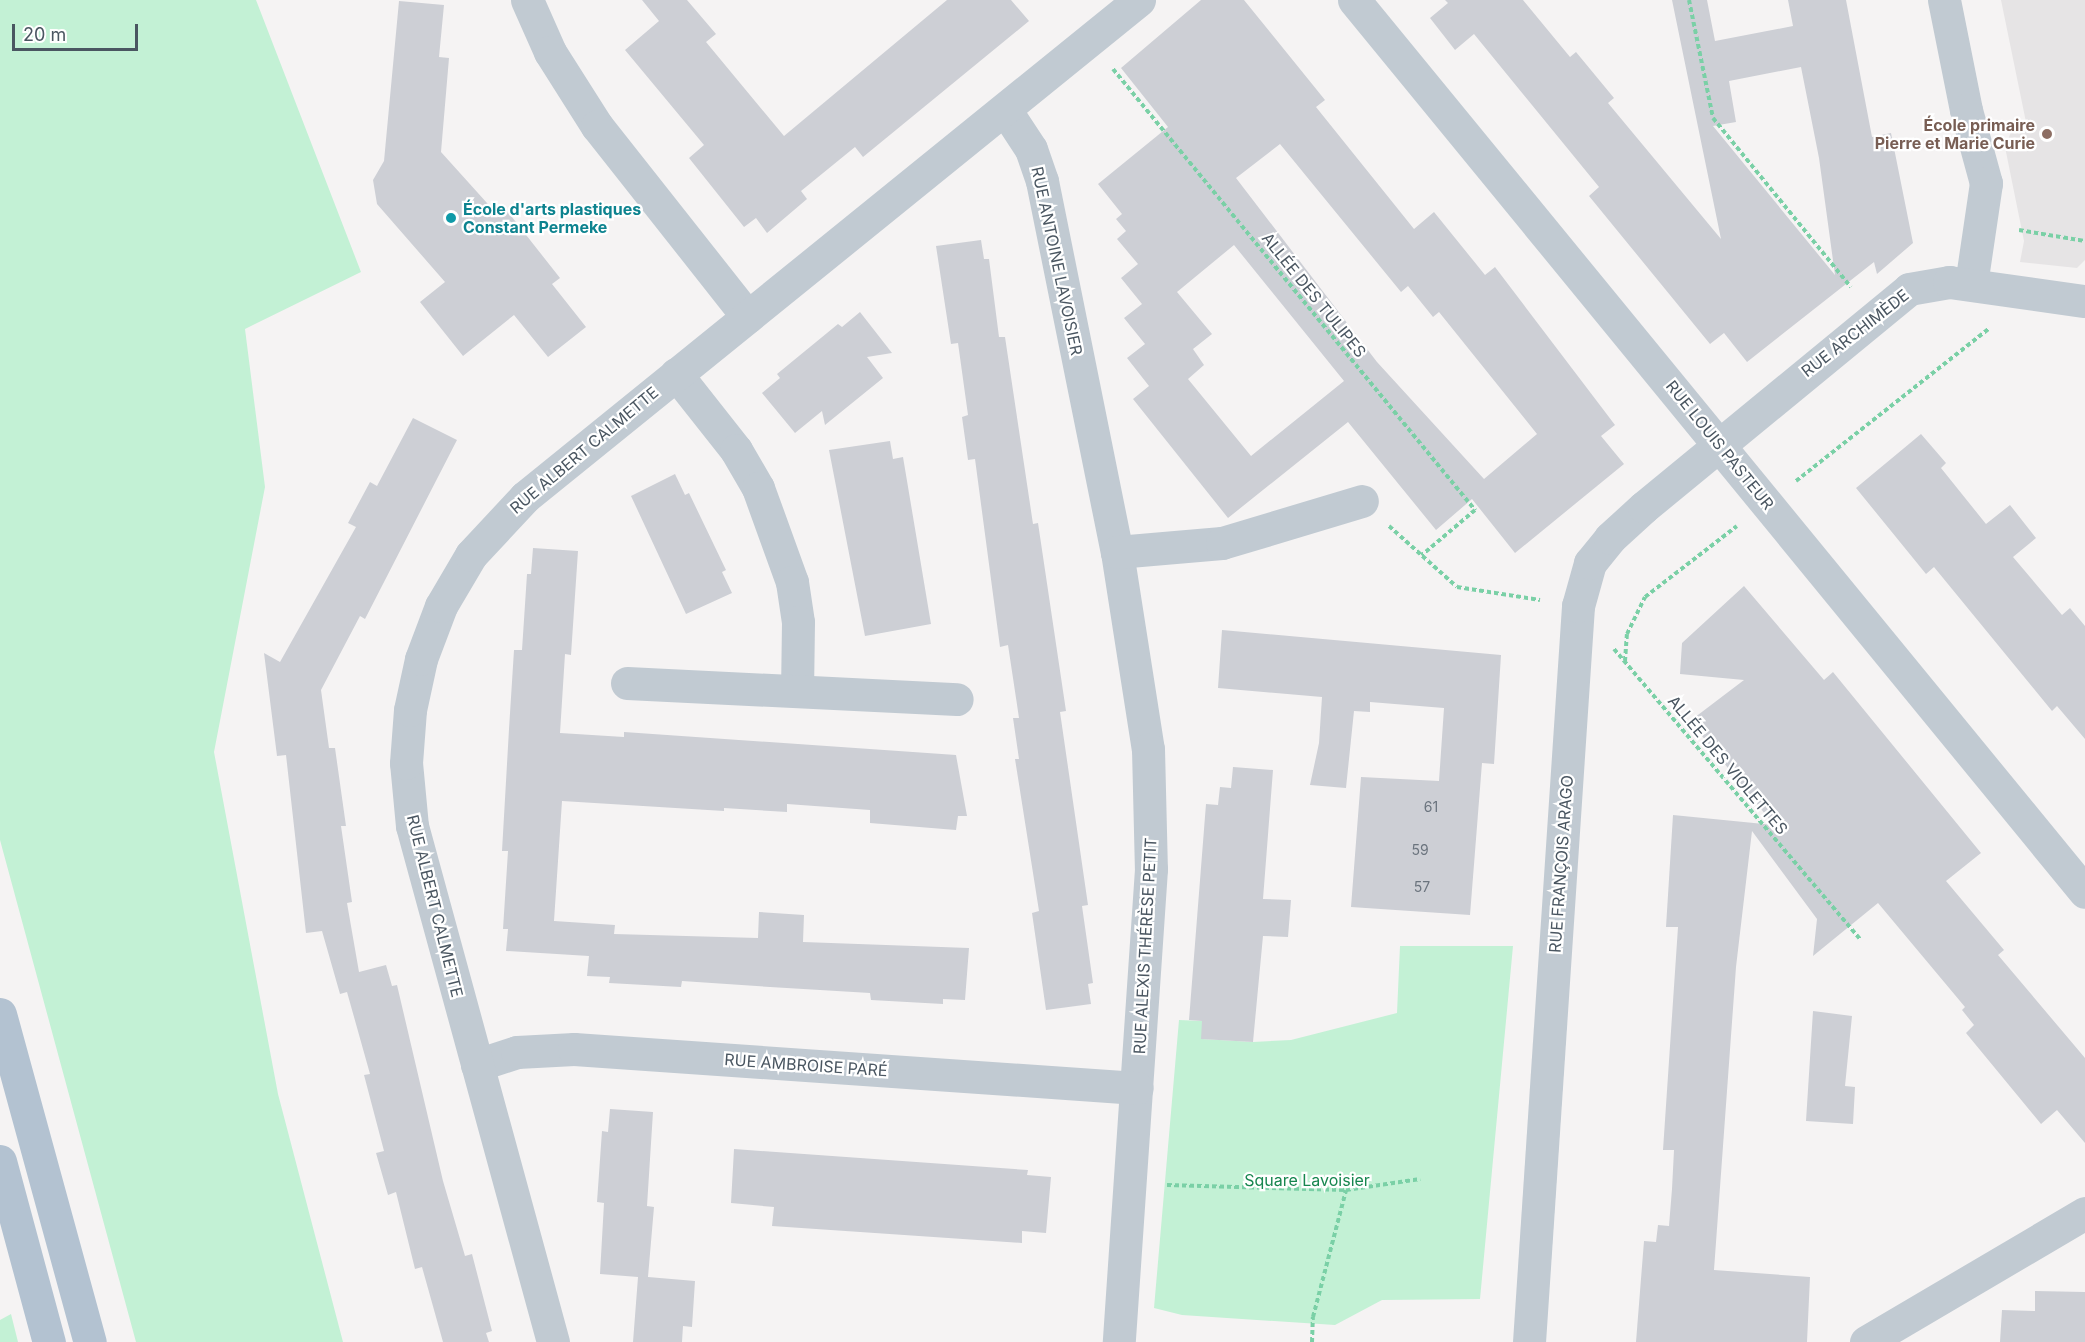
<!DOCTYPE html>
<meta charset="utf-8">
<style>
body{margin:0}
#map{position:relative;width:2085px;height:1342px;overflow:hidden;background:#f5f3f3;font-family:Inter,sans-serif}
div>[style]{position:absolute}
.education>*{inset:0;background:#e6e4e5}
.green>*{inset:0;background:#c3f1d5}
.building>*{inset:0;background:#cdcfd5}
.path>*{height:4px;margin-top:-2px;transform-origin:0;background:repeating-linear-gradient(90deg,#7ad0a6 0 4.5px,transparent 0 7.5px)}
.minor>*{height:33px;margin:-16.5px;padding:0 16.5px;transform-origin:16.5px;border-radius:16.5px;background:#c1cad2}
.primary>*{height:33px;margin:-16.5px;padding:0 16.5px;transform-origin:16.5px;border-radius:16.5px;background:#b3c2d1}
.dots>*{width:16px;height:16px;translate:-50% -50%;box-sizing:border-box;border:3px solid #fff;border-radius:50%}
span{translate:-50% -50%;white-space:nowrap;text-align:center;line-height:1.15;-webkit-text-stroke:4.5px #fff;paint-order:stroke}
.number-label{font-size:14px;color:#6b747e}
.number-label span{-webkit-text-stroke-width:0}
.education-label{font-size:16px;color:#785e54;font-weight:700}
.right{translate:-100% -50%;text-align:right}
.culture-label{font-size:16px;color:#0d838f;font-weight:700}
.left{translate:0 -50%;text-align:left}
.street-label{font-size:16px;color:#4a5661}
.park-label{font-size:16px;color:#17864f}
.scale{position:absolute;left:12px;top:24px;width:126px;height:27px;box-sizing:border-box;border:3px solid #4a5661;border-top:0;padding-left:8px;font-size:18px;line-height:21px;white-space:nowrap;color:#4a5661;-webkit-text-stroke:4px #fff;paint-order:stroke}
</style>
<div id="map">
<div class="education">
<div style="clip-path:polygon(2001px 0,2085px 0,2085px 260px,2077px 268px,2020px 262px,2024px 241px,2005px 147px,2011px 132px,2027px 127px)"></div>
</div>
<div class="green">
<div style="clip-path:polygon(0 0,256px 0,361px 272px,245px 329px,265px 487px,214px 752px,278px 1094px,343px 1342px,136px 1342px,0 840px)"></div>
<div style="clip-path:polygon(1400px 946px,1513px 946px,1480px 1299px,1382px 1300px,1335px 1325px,1182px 1315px,1154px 1308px,1179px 1020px,1202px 1021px,1202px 1039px,1253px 1042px,1291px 1040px,1397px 1013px)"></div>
<div style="clip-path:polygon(11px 1314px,18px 1342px,0 1342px,0 1320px)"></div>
</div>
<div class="building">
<div style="clip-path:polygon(642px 0,687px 0,716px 34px,706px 42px,784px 136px,947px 0,1011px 0,1029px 21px,863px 157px,855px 147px,801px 191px,807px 199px,767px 233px,756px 218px,744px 227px,689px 158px,704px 145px,625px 50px,659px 21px)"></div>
<div style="clip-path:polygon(evenodd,1201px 0,1244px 0,1325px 100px,1316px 107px,1414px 229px,1434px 212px,1485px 275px,1495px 267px,1615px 425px,1601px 436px,1624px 464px,1515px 553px,1472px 499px,1436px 530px,1348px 422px,1228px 518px,1133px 399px,1149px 386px,1127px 358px,1145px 344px,1124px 318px,1142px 304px,1121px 278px,1138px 264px,1117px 239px,1126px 231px,1116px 219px,1122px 214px,1098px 184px,1168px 127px,1121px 68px,1201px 0,1280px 144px,1401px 292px,1408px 286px,1433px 317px,1439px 312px,1537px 434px,1484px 479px,1377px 362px,1236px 178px,1280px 144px,1201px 0,1234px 245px,1344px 381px,1251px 456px,1188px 379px,1204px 365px,1193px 349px,1212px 334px,1177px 292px,1234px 245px)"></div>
<div style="clip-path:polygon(evenodd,1445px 0,1523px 0,1570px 57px,1576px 52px,1614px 98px,1608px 103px,1721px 239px,1672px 0,1707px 0,1715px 41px,1793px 26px,1788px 0,1846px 0,1872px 137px,1891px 133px,1913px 243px,1877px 274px,1874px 262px,1747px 362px,1724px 333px,1710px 344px,1589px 196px,1599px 187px,1474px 34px,1455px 50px,1430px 18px,1448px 3px,1445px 0,1801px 67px,1819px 158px,1835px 275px,1713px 126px,1736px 122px,1729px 81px,1801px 67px)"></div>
<div style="clip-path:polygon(399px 1px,444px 5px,439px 57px,449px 58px,441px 152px,496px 213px,504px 207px,560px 278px,552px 284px,586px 327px,548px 357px,514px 315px,463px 356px,420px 302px,445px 282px,377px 204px,373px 180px,384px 161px)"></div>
<div style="clip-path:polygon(981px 240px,984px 259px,989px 259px,999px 337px,1005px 337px,1033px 524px,1038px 523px,1066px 711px,1060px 712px,1088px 905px,1082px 906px,1093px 983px,1088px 984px,1091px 1004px,1046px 1010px,1032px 913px,1039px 911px,1015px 759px,1019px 759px,1013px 718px,1019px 718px,1008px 645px,1000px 647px,975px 459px,968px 460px,962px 417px,968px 415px,958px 343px,951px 344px,936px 246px)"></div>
<div style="clip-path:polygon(860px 312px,892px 353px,867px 357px,883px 378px,825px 425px,822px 411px,795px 433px,762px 393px,780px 378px,777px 374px,838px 324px,842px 327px)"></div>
<div style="clip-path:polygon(413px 418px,457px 440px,365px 619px,360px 616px,321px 690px,329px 748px,335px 748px,346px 826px,341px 826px,352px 902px,347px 903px,359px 972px,386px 965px,392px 986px,397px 985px,443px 1181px,465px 1256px,472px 1254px,492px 1331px,486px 1333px,489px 1342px,443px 1342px,422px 1267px,415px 1269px,396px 1192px,388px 1195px,376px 1153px,384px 1151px,364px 1075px,370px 1074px,347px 992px,340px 994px,322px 931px,306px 933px,286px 755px,277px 756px,264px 653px,280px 662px,356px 527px,348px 523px,370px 482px,377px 486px)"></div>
<div style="clip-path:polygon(1921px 434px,1946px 463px,1941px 468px,1986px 524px,2010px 505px,2036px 538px,2013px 557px,2062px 615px,2070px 608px,2085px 626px,2085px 739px,2057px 706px,2052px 711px,1934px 567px,1926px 574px,1856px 488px)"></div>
<div style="clip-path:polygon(890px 441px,893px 459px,903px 457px,931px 624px,865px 636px,829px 450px)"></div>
<div style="clip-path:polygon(675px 474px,685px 495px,689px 493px,726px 570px,722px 572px,732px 593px,686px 614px,631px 496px)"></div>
<div style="clip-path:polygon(533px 548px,578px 551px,571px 655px,565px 654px,560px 733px,624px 737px,624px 732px,956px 755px,967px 816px,958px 816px,956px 830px,870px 823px,870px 810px,787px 804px,787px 812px,724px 808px,724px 811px,562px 801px,554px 921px,615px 925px,614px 934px,758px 938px,759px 912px,804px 915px,803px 942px,969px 948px,965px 1000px,943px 999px,943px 1004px,871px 1000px,870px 993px,770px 987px,682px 981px,681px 987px,609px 983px,610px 977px,587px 976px,589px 956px,506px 951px,508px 929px,503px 929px,508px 851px,502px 851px,509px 729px,514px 650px,522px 650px,527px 574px,531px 574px)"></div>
<div style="clip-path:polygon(1744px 586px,1824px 680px,1833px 672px,1981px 853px,1946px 881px,2004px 950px,1998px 955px,2085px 1058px,2085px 1143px,2057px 1110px,2041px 1124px,1966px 1033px,1974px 1025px,1962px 1010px,1965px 1007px,1878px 903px,1813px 956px,1817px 919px,1752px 831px,1736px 967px,1714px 1270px,1810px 1277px,1807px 1342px,1636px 1342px,1644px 1241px,1656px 1242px,1658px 1225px,1669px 1226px,1672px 1189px,1674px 1150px,1663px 1150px,1678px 927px,1666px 927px,1673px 815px,1774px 825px,1690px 721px,1744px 680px,1680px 674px,1682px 643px)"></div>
<div style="clip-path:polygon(1222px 630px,1501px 655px,1494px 764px,1482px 763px,1470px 915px,1351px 907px,1361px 777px,1439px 781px,1444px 708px,1370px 702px,1370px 712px,1354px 711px,1346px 788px,1310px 785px,1319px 743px,1322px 697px,1218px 688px)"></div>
<div style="clip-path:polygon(1233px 767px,1273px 770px,1263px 899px,1291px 900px,1288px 937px,1263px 936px,1253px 1042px,1201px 1039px,1202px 1021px,1189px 1020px,1206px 804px,1218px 805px,1220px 787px,1231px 788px)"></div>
<div style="clip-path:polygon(1813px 1011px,1852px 1016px,1845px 1086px,1855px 1087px,1853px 1124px,1806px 1121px)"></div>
<div style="clip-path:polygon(610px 1109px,653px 1112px,647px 1206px,654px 1207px,648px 1277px,695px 1281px,692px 1327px,683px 1326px,682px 1342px,633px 1342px,638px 1277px,600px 1274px,604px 1203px,597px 1202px,602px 1131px,608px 1132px)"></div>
<div style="clip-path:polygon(734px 1149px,1028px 1170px,1027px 1175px,1051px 1177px,1046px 1233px,1022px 1231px,1022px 1243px,772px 1226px,774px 1207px,731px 1203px)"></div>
<div style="clip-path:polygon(2035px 1291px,2085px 1292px,2085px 1342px,2000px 1342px,2002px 1310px,2035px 1311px)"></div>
</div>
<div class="path">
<div style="left:1689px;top:0;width:120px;rotate:78.5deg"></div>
<div style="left:1713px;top:118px;width:218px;rotate:50.8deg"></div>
<div style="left:1113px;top:69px;width:571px;rotate:50.62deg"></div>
<div style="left:1475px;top:510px;width:70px;rotate:139.7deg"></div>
<div style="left:2019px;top:230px;width:67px;rotate:9.5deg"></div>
<div style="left:1796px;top:481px;width:247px;rotate:-38.3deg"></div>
<div style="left:1389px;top:526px;width:91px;rotate:41.9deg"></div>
<div style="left:1457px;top:587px;width:84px;rotate:8.9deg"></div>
<div style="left:1614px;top:649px;width:380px;rotate:49.7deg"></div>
<div style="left:1625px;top:661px;width:27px;rotate:-86deg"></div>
<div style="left:1627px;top:634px;width:41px;rotate:-64.1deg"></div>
<div style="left:1645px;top:597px;width:116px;rotate:-37.7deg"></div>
<div style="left:1167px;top:1185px;width:179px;rotate:1.6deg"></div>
<div style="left:1346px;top:1190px;width:75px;rotate:-8.5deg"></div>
<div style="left:1312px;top:1342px;width:25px;rotate:-88deg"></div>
<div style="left:1313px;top:1317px;width:131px;rotate:-75.4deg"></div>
</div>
<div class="minor">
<div style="left:527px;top:0;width:57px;rotate:66.1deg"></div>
<div style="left:550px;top:52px;width:88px;rotate:57.6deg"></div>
<div style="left:597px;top:126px;width:243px;rotate:51.7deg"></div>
<div style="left:1354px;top:0;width:1153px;rotate:50.67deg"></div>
<div style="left:1944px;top:0;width:112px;rotate:78.7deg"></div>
<div style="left:1966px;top:110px;width:76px;rotate:74.7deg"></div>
<div style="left:1986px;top:183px;width:102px;rotate:98.4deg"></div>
<div style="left:1006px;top:111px;width:45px;rotate:56.7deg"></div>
<div style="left:1031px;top:149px;width:34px;rotate:71deg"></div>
<div style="left:1042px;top:181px;width:379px;rotate:78.6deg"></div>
<div style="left:1117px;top:552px;width:199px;rotate:81.1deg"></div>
<div style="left:1148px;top:749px;width:120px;rotate:88.6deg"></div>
<div style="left:1151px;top:869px;width:474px;rotate:93.9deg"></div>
<div style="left:676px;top:374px;width:97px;rotate:51.7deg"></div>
<div style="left:736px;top:450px;width:44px;rotate:59.9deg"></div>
<div style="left:758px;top:488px;width:100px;rotate:70.1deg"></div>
<div style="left:792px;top:582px;width:40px;rotate:81.5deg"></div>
<div style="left:798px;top:622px;width:69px;rotate:90.8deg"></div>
<div style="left:1117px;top:552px;width:105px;rotate:-4.9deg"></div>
<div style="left:1222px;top:543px;width:146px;rotate:-16.7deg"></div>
<div style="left:627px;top:683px;width:330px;rotate:2.8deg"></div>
<div style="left:477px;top:1065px;width:42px;rotate:-18deg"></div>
<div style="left:517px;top:1052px;width:57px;rotate:-3deg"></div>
<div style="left:574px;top:1049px;width:564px;rotate:3.96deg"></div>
<div style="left:553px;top:1342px;width:535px;rotate:-105.28deg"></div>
<div style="left:412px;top:826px;width:63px;rotate:-95.4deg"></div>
<div style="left:406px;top:763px;width:53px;rotate:-85.7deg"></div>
<div style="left:410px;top:710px;width:52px;rotate:-77.8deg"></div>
<div style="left:421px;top:659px;width:57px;rotate:-69.3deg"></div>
<div style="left:441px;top:606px;width:59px;rotate:-59.5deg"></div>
<div style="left:471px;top:555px;width:79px;rotate:-47deg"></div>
<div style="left:525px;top:497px;width:790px;rotate:-38.99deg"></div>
<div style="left:1529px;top:1342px;width:738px;rotate:-86.19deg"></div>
<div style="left:1578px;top:606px;width:45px;rotate:-74.4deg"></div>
<div style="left:1590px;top:563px;width:32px;rotate:-51deg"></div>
<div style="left:1610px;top:538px;width:46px;rotate:-42.4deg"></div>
<div style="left:1644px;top:507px;width:343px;rotate:-39.4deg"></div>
<div style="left:1909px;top:289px;width:41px;rotate:-9.9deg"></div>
<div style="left:1949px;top:282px;width:137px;rotate:8deg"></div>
<div style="left:1866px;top:1342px;width:254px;rotate:-30.5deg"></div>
</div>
<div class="primary">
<div style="left:0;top:1014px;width:340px;rotate:74.7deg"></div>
<div style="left:0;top:1161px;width:188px;rotate:74.9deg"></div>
</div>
<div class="dots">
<div style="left:2047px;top:134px;background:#8d6e63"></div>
<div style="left:451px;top:218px;background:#0f9aa8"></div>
</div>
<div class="number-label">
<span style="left:1431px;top:807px">61</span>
<span style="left:1420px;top:850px">59</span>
<span style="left:1422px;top:887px">57</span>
</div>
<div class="education-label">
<span class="right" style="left:2035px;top:134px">École primaire<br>Pierre et Marie Curie</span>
</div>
<div class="culture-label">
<span class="left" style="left:463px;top:218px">École d'arts plastiques<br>Constant Permeke</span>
</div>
<div class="street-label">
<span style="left:1057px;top:261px;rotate:78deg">RUE ANTOINE LAVOISIER</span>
<span style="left:1314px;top:295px;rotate:51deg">ALLÉE DES TULIPES</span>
<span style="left:1855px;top:333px;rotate:-38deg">RUE ARCHIMÈDE</span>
<span style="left:1720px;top:445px;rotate:51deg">RUE LOUIS PASTEUR</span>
<span style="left:584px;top:450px;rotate:-40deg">RUE ALBERT CALMETTE</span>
<span style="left:1728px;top:765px;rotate:50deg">ALLÉE DES VIOLETTES</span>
<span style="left:1561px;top:864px;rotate:-86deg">RUE FRANÇOIS ARAGO</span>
<span style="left:435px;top:906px;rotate:76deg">RUE ALBERT CALMETTE</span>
<span style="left:1145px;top:946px;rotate:-87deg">RUE ALEXIS THÉRÈSE PETIT</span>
<span style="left:806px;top:1065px;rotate:4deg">RUE AMBROISE PARÉ</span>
</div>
<div class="park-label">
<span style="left:1307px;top:1180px">Square Lavoisier</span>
</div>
<div class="scale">20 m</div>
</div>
